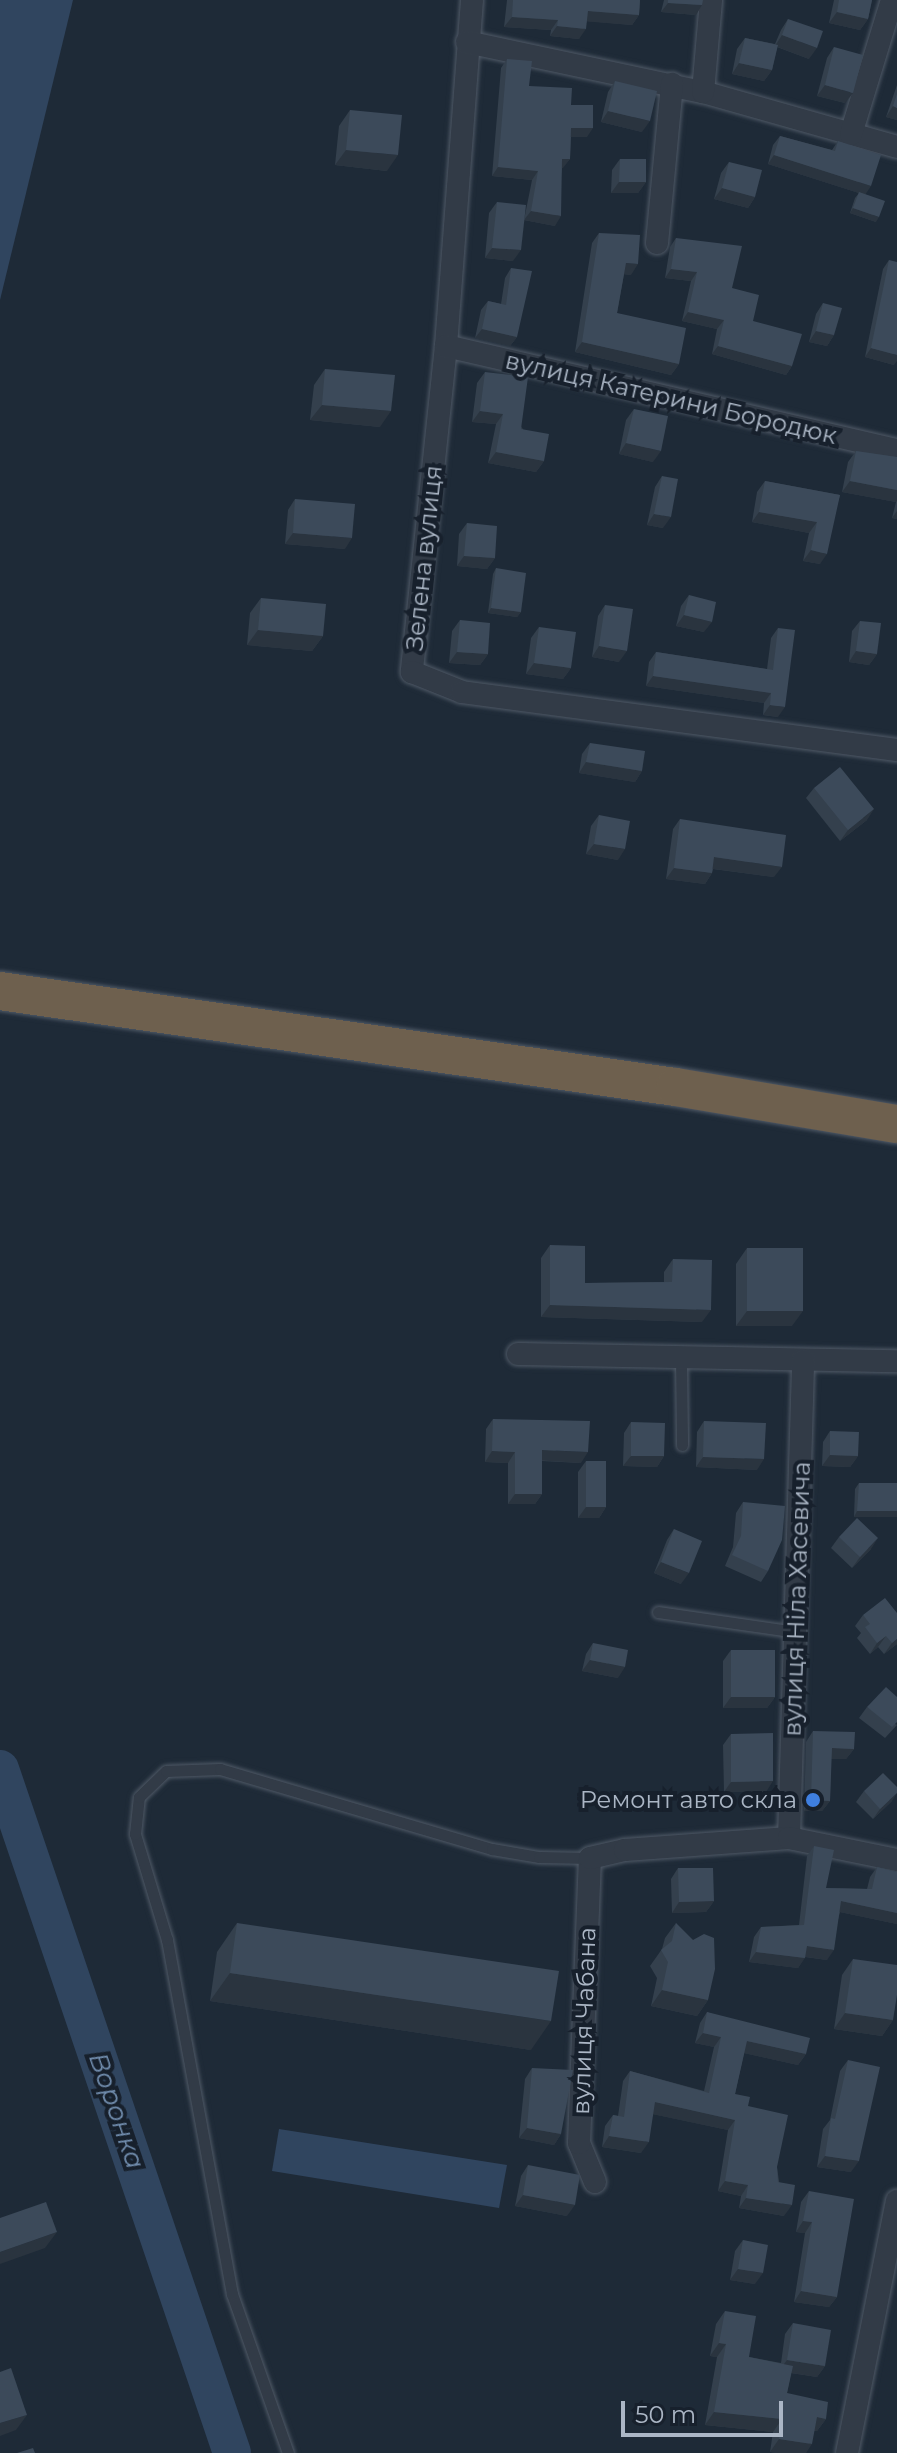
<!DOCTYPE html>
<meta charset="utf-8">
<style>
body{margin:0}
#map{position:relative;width:897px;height:2453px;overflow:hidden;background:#1e2a37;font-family:Montserrat,sans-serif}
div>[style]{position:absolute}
.water>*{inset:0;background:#30455f}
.river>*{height:38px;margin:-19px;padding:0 19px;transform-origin:19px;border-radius:19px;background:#30455f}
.roads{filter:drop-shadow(0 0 2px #4f5966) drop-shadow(0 0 2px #4f5966)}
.lane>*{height:11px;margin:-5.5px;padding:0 5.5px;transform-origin:5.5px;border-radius:5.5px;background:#323b47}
.street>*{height:22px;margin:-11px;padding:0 11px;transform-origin:11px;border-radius:11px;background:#323b47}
.highway>*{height:38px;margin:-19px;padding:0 19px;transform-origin:19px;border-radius:19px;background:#6e604e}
.wall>*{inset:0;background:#34404d}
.shaded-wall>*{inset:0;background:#2a343f}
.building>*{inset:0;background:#3c4a5a}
.dots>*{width:22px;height:22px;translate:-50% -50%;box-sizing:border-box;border:4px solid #17202c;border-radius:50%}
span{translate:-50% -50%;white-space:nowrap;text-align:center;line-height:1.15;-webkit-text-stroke:8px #17202c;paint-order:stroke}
.street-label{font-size:24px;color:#abb6c5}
.poi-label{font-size:24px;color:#abb6c5}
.right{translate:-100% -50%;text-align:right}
.water-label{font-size:26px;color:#728eaf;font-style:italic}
.scale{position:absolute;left:621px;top:2401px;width:162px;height:36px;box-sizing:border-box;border:4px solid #abb6c5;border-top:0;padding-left:10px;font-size:24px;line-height:28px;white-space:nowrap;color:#abb6c5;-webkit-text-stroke:6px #17202c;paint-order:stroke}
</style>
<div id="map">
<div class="water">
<div style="clip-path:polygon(0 0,73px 0,0 300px)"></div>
<div style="clip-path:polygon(279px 2129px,507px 2165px,499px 2208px,272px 2171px)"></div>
</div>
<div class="river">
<div style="left:0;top:1769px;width:722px;rotate:71.26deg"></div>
</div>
<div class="roads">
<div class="lane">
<div style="left:681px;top:1358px;width:87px;rotate:89.3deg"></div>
<div style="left:658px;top:1612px;width:139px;rotate:8.2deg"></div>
<div style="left:288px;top:2453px;width:169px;rotate:-109.4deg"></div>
<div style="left:232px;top:2294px;width:360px;rotate:-100.4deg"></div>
<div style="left:167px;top:1940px;width:111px;rotate:-106.8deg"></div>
<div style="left:135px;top:1834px;width:37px;rotate:-84deg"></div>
<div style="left:139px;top:1797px;width:37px;rotate:-44deg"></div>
<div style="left:166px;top:1771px;width:54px;rotate:-2.1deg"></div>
<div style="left:220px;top:1769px;width:284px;rotate:16.4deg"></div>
<div style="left:492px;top:1849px;width:48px;rotate:9.7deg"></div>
<div style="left:539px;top:1857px;width:51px;rotate:1.1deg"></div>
</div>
<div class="street">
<div style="left:472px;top:0;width:347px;rotate:94.3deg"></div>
<div style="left:446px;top:346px;width:328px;rotate:96deg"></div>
<div style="left:412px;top:672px;width:54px;rotate:21.8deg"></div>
<div style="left:462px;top:692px;width:439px;rotate:7.6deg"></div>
<div style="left:467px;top:42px;width:241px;rotate:12deg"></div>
<div style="left:703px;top:92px;width:202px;rotate:15.8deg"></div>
<div style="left:703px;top:92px;width:92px;rotate:-85deg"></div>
<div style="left:851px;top:134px;width:140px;rotate:-73deg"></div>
<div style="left:657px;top:243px;width:160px;rotate:-84.6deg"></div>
<div style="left:446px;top:346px;width:463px;rotate:13deg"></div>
<div style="left:518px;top:1354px;width:379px;rotate:1.1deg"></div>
<div style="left:789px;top:1838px;width:478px;rotate:-88.3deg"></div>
<div style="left:595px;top:2182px;width:42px;rotate:-112.3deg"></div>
<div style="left:579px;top:2143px;width:285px;rotate:-87.8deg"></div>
<div style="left:590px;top:1858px;width:36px;rotate:-13deg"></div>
<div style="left:625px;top:1850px;width:164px;rotate:-4.2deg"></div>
<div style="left:789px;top:1838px;width:110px;rotate:11.5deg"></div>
<div style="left:847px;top:2453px;width:257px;rotate:-78.8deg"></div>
</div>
<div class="highway">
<div style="left:0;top:991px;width:682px;rotate:8.09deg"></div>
<div style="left:675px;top:1087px;width:225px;rotate:9.5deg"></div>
</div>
</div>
<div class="wall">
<div style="clip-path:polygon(507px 0,640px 0,639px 15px,632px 25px,587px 21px,579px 39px,550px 36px,551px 30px,504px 27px)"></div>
<div style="clip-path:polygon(664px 0,703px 0,696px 15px,661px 12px)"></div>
<div style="clip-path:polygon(834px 0,872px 0,868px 19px,860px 30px,829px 23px)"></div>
<div style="clip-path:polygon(788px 19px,809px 59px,777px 47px,772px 70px,764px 81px,732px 74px,737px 49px,745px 38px,775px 44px,781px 30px)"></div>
<div style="clip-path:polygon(834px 47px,845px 103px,817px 96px,827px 58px)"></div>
<div style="clip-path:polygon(507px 59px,529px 86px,571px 105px,587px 137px,571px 137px,570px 159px,562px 168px,555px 226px,524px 220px,532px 180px,492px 176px,501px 68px)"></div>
<div style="clip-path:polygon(615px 81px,642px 132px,601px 122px,608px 92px)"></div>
<div style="clip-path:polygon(897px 85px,897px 120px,886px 117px)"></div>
<div style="clip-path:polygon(350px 110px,387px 171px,335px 165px,339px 126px)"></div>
<div style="clip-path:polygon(780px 136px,832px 150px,838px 141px,865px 194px,876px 222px,850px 213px,855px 198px,859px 193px,768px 164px,773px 145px)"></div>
<div style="clip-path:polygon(620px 159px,646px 182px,638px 193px,611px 193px,612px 170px)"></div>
<div style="clip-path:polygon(729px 162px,755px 197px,748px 208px,714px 199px,721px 173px)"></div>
<div style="clip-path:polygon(497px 202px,513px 261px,485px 258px,489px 213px)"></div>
<div style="clip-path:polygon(599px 233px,631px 275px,624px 274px,617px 313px,679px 364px,671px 375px,575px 352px,592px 243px)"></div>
<div style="clip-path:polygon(676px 238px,732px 288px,753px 321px,792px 366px,786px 375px,712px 354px,717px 329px,682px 321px,691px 281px,665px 278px,670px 247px)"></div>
<div style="clip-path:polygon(889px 260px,894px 365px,865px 357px,883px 269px)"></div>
<div style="clip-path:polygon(511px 268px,517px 337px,510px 346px,475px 338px,481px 310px,488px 301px,501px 304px,505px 278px)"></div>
<div style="clip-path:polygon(823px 303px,834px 335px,827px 346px,809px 342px,816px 314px)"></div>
<div style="clip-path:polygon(325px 369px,380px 427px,310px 420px,314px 385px)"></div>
<div style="clip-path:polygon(485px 372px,544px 461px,536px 472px,488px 463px,496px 424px,472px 422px,477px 383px)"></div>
<div style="clip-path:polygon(634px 409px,653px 462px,619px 454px,626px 420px)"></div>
<div style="clip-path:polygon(856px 451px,897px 457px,897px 519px,892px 518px,896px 502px,842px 492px,848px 462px)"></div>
<div style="clip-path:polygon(662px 476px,663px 528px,647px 525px,655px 487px)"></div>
<div style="clip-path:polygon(765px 481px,840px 495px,820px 564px,803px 561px,809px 533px,752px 522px,757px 492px)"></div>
<div style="clip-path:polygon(295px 499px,345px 549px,285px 544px,288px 510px)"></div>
<div style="clip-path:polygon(467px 523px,495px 558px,487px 569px,457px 566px,459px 534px)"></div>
<div style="clip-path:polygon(496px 568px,521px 612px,517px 617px,488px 613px,493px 574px)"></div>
<div style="clip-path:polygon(689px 595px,704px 632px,676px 626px,681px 606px)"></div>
<div style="clip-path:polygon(261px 598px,323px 636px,312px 651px,247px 645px,250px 613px)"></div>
<div style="clip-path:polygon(605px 605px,619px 662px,592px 657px,598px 616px)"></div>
<div style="clip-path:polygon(460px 620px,488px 654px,480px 665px,449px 663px,452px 631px)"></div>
<div style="clip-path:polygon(860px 621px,877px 654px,869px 665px,849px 662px,852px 631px)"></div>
<div style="clip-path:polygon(539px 627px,571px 668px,563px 679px,526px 674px,531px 638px)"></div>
<div style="clip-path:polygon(778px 628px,778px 717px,763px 715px,764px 703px,646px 686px,649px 662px,656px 652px,767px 669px,771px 638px)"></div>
<div style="clip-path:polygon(590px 743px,642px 771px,635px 782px,579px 773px,582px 754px)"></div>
<div style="clip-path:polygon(814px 788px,867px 820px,840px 841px,806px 798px)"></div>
<div style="clip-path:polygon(599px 815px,618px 860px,586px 854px,591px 826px)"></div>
<div style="clip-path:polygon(680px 819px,774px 877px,713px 869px,712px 873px,705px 884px,666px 879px,673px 829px)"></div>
<div style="clip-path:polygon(550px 1245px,585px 1283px,664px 1282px,664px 1272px,673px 1259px,702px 1322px,541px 1317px,541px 1258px)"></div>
<div style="clip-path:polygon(747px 1248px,792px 1326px,736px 1326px,736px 1264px)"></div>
<div style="clip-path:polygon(493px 1419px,581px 1463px,542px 1461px,542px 1494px,535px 1504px,508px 1504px,508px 1463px,485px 1462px,486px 1429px)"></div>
<div style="clip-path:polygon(704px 1421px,757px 1470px,696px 1467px,697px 1432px)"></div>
<div style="clip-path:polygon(631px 1422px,664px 1456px,657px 1467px,623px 1466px,624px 1433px)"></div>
<div style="clip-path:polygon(830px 1431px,858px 1456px,850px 1467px,822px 1466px,823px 1442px)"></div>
<div style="clip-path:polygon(586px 1461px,606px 1507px,599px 1518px,578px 1518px,578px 1472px)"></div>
<div style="clip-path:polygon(859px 1483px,897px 1517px,854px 1517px,855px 1489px)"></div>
<div style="clip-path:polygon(743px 1502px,768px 1571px,761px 1582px,725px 1566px,733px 1547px,736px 1513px)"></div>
<div style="clip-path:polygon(674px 1529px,681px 1584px,654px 1573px,667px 1540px)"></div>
<div style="clip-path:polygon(839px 1537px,871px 1549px,852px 1568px,831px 1548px)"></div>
<div style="clip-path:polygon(863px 1615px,897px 1644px,884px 1654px,878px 1647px,870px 1654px,857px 1638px,861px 1633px,855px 1626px)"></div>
<div style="clip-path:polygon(593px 1643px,618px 1678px,582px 1671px,586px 1654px)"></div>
<div style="clip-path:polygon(731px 1650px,775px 1697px,767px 1708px,723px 1708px,723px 1661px)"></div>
<div style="clip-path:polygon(867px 1707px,897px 1725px,885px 1738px,859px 1718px)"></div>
<div style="clip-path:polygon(813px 1731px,854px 1749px,846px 1759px,831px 1759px,830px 1801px,822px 1811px,804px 1811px,806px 1742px)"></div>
<div style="clip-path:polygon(731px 1734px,766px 1792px,724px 1792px,723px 1745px)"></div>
<div style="clip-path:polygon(864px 1791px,892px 1801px,873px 1819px,856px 1802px)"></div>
<div style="clip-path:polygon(814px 1846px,826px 1888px,867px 1889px,870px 1877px,877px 1867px,897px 1872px,897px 1924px,840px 1912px,827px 1960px,805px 1957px,798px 1968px,749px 1962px,754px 1937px,761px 1927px,799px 1925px,807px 1856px)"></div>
<div style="clip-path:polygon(678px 1868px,714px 1901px,706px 1912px,672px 1913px,671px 1879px)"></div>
<div style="clip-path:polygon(237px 1923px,531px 2050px,210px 2001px,217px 1952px)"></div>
<div style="clip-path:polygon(676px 1923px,708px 2000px,697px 2016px,651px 2006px,657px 1978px,650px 1966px,662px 1949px,665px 1938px)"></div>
<div style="clip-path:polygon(853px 1959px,893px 2020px,882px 2036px,834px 2029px,842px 1975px)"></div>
<div style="clip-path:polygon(707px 2012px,806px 2054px,798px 2065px,744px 2053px,735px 2094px,748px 2106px,777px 2167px,784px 2216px,739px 2208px,741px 2196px,718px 2191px,728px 2130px,653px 2114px,641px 2153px,602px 2147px,605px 2126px,613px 2115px,618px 2116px,623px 2081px,630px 2071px,704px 2091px,714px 2047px,695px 2043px,700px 2023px)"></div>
<div style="clip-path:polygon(848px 2060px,851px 2172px,817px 2167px,823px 2129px,830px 2120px,840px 2071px)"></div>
<div style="clip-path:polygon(532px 2068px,561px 2134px,554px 2145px,519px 2138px,525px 2079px)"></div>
<div style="clip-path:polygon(528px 2165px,567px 2216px,515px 2206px,521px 2176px)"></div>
<div style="clip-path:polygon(809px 2191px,837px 2297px,829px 2307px,794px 2302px,805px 2233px,796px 2232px,801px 2202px)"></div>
<div style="clip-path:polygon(743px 2240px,755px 2284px,730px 2280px,735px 2251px)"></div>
<div style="clip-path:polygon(725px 2311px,749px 2357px,781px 2363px,785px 2334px,793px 2323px,825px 2366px,817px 2377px,791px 2373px,787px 2393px,826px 2419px,817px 2431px,814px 2431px,806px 2453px,778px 2453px,770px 2452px,773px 2432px,705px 2425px,717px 2357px,710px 2356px,716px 2324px)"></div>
</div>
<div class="shaded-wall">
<div style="clip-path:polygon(668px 3px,702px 5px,696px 15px,661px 12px)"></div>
<div style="clip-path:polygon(588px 11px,639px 15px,632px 25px,581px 21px)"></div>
<div style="clip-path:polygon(837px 12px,868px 19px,860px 30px,829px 23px)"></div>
<div style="clip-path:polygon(512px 17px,558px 20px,551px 30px,504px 27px)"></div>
<div style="clip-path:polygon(557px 26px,586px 29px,579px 39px,550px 36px)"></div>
<div style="clip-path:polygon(782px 35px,817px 48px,809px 59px,775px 46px)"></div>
<div style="clip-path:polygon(739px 63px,772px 70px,764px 81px,732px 74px)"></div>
<div style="clip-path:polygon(825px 85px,853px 93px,845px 103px,817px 96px)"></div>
<div style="clip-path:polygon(893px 106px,897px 108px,897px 120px,886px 117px)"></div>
<div style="clip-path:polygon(608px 111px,650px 121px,642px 132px,601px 122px)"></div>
<div style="clip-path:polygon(571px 128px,593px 128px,587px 137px,565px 137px)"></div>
<div style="clip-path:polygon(346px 150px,398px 155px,387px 171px,335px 165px)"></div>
<div style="clip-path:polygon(774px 155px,871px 186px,865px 195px,768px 164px)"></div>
<div style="clip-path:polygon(562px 159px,570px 159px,563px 168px,556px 168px)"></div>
<div style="clip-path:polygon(498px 167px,538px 171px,532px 180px,492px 176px)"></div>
<div style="clip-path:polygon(619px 182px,646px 182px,638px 193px,611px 193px)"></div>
<div style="clip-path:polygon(722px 188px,755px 197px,748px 208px,714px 199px)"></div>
<div style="clip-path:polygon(853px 208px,879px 217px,876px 222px,850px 213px)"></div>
<div style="clip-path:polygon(531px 211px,561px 216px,555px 226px,524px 220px)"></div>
<div style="clip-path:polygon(492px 248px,521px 250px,513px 261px,485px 258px)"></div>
<div style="clip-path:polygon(626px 263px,638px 264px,631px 275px,619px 274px)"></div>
<div style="clip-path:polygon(671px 269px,697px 272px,691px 281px,665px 278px)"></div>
<div style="clip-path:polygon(688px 312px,724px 320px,717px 329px,682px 321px)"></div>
<div style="clip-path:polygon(482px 329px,517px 337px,510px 346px,475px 338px)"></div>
<div style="clip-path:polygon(816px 331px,834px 335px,827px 346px,809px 342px)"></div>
<div style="clip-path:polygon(582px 342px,679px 364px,671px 375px,575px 352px)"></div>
<div style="clip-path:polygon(718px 346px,792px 366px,786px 375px,712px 354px)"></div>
<div style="clip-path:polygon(871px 348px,897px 355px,897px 361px,894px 365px,865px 357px)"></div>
<div style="clip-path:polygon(322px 405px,391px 411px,380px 427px,310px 420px)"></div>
<div style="clip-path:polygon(480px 411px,503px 414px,496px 424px,472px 422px)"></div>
<div style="clip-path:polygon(626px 443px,661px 451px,653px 462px,619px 454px)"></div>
<div style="clip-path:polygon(496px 452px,544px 461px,536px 472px,488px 463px)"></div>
<div style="clip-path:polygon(850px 481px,897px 490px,897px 501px,896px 502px,842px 492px)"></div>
<div style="clip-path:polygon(897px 511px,897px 519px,892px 518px)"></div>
<div style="clip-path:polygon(759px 512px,817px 522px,809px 533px,752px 522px)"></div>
<div style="clip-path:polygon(654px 514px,671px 517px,663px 528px,647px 525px)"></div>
<div style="clip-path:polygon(293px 533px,352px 538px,345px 549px,285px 544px)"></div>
<div style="clip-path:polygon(811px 550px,827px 554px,820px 564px,803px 561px)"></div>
<div style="clip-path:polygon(464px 556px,495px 558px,487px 569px,457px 566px)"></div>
<div style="clip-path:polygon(491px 608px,521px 612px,517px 617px,488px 613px)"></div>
<div style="clip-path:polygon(684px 615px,712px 622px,704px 632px,676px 626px)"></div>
<div style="clip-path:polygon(258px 630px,323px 636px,312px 651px,247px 645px)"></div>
<div style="clip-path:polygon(599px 646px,627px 651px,619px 662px,592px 657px)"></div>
<div style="clip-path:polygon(856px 651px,877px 654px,869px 665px,849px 662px)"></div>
<div style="clip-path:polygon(457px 652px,488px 654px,480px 665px,449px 663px)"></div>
<div style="clip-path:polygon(534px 663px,571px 668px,563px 679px,526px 674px)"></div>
<div style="clip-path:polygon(653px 676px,771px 693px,764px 703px,646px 686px)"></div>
<div style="clip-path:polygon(770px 705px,785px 707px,778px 717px,763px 715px)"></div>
<div style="clip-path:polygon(586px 762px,642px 771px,635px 782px,579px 773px)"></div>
<div style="clip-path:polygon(874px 809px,867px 820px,840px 841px,848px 830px)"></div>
<div style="clip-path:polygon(594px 844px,625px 849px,618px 860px,586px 854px)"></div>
<div style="clip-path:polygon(714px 857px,782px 867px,774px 877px,707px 868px)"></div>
<div style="clip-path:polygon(674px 868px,712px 873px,705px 884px,666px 879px)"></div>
<div style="clip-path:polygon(550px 1305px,711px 1310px,702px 1322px,541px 1317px)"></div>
<div style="clip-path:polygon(747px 1311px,803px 1311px,792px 1326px,736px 1326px)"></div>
<div style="clip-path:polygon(542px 1450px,588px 1452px,581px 1463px,535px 1460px)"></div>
<div style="clip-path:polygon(492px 1451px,515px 1452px,508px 1463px,485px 1462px)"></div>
<div style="clip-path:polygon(830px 1455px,858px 1456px,850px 1467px,822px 1466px)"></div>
<div style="clip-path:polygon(631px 1456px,664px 1456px,657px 1467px,623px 1466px)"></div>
<div style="clip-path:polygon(703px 1457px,764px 1459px,757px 1470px,696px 1467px)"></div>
<div style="clip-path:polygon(515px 1494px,542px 1494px,535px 1504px,508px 1504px)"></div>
<div style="clip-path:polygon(586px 1507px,606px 1507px,599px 1518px,578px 1518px)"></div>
<div style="clip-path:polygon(857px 1511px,897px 1511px,897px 1517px,854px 1517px)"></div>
<div style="clip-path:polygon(878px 1538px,871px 1549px,852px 1568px,860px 1557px)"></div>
<div style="clip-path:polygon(661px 1562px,689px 1573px,681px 1584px,654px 1573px)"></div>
<div style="clip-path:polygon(886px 1636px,878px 1647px,870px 1654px,877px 1643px)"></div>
<div style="clip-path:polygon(897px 1639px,897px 1644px,884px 1654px,892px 1643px)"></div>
<div style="clip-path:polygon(590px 1660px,625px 1667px,618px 1678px,582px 1671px)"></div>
<div style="clip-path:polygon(731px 1697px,775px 1697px,767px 1708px,723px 1708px)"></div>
<div style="clip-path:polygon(832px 1748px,854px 1749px,846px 1759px,824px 1759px)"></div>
<div style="clip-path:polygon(773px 1781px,766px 1792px,724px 1792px,731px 1782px)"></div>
<div style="clip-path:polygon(897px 1793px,892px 1801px,873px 1819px,880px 1809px)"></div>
<div style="clip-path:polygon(811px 1800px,830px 1801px,822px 1811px,804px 1811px)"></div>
<div style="clip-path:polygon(714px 1901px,706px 1912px,672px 1913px,679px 1902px)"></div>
<div style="clip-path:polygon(841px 1901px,897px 1913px,897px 1924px,835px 1911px)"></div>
<div style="clip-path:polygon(807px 1946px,834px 1950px,827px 1960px,800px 1956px)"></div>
<div style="clip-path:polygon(756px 1952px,805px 1958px,798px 1968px,749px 1962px)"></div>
<div style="clip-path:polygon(230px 1973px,551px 2021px,531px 2050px,210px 2001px)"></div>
<div style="clip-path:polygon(662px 1990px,708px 2000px,697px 2016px,651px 2006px)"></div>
<div style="clip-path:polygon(845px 2013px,893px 2020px,882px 2036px,834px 2029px)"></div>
<div style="clip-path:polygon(703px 2033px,721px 2037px,714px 2047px,695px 2043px)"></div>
<div style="clip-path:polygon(747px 2041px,806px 2054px,798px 2065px,739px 2052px)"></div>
<div style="clip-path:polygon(655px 2102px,735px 2120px,728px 2130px,647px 2113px)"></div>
<div style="clip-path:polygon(527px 2128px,561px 2134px,554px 2145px,519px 2138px)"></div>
<div style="clip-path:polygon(609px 2136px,649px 2142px,641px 2153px,602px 2147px)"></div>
<div style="clip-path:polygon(825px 2156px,859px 2161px,851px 2172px,817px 2167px)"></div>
<div style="clip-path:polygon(725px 2181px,748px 2185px,741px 2196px,718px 2191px)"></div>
<div style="clip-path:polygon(523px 2195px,575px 2205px,567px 2216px,515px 2206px)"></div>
<div style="clip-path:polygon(746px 2198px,792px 2205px,784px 2216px,739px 2208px)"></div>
<div style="clip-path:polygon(803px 2221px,812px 2222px,805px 2233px,796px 2232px)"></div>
<div style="clip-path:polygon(57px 2232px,45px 2248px,0 2264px,0 2252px)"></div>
<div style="clip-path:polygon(738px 2269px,763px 2273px,755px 2284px,730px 2280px)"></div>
<div style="clip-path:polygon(801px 2291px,837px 2297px,829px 2307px,794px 2302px)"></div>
<div style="clip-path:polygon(719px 2343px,726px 2344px,717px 2357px,710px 2356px)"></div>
<div style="clip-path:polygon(787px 2360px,825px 2366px,817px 2377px,779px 2371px)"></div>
<div style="clip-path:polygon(714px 2412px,782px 2419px,773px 2432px,705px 2425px)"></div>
<div style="clip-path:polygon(27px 2415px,16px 2430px,0 2436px,0 2423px)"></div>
<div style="clip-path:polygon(817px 2417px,826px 2419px,817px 2431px,808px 2430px)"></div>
<div style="clip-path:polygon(779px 2439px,812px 2444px,806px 2453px,778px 2453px,770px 2452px)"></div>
</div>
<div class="building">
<div style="clip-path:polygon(513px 0,640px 0,639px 15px,588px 11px,586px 29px,557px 26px,558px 20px,512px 17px)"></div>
<div style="clip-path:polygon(668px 0,703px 0,702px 5px,668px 3px)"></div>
<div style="clip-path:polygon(839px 0,872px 0,868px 19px,837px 12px)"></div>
<div style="clip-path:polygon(788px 19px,823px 31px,817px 48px,782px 35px)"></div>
<div style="clip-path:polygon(745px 38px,778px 45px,772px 70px,739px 63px)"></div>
<div style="clip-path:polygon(834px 47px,863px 55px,853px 93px,825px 85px)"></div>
<div style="clip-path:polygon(507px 59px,532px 61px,529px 86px,572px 88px,571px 105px,593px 105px,593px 128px,571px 128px,570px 159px,562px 159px,561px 216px,531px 211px,538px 171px,498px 167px)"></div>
<div style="clip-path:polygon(615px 81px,657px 91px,650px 121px,608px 111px)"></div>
<div style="clip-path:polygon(897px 94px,897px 108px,893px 106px)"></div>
<div style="clip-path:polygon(350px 110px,402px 115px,398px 155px,346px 150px)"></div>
<div style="clip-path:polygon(780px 136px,835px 151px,838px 141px,881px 155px,871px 186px,774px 155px)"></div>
<div style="clip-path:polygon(620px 159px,646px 159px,646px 182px,619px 182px)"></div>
<div style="clip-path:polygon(729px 162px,762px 170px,755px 197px,722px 188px)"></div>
<div style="clip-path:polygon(859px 192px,885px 201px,879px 217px,853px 208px)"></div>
<div style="clip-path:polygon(497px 202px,526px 205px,521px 250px,492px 248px)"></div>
<div style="clip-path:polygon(599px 233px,640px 235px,638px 264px,626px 263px,617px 313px,686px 328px,679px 364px,582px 342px)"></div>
<div style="clip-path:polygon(676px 238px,742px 246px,732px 288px,759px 295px,753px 321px,802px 334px,792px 366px,718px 346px,724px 320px,688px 312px,697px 272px,671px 269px)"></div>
<div style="clip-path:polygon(889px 260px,897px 262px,897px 355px,871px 348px)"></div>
<div style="clip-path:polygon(511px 268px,532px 271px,517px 337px,482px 329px,488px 301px,506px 305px)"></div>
<div style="clip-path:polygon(823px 303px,842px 308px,834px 335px,816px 331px)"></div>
<div style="clip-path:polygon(325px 369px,395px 375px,391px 411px,322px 405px)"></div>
<div style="clip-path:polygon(485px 372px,528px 377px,521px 429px,549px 434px,544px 461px,496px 452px,503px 414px,480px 411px)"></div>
<div style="clip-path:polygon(634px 409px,668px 416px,661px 451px,626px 443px)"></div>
<div style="clip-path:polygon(856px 451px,897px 457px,897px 490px,850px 481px)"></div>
<div style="clip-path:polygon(662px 476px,678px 479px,671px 517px,654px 514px)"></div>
<div style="clip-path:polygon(765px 481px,840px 495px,827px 554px,811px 550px,817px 522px,759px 512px)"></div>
<div style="clip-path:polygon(295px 499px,355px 504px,352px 538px,293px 533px)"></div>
<div style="clip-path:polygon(467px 523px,497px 526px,495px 558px,464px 556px)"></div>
<div style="clip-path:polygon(496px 568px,526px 573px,521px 612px,491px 608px)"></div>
<div style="clip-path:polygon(689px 595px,716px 602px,712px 622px,684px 615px)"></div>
<div style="clip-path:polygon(261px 598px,326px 604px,323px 636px,258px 630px)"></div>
<div style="clip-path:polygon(605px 605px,633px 609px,627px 651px,599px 646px)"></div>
<div style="clip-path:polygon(460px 620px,490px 623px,488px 654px,457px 652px)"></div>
<div style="clip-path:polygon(860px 621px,881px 623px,877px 654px,856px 651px)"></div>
<div style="clip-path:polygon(539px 627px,576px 632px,571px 668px,534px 663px)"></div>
<div style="clip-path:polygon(778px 628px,795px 630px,785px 707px,770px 705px,771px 693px,653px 676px,656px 652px,773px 670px)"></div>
<div style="clip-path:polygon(590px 743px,645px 751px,642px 771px,586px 762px)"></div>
<div style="clip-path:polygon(840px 767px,874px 809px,848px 830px,814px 788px)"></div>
<div style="clip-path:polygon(599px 815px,630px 821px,625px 849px,594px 844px)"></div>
<div style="clip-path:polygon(680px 819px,786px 835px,782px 867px,714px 857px,712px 873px,674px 868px)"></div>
<div style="clip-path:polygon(550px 1245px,585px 1246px,585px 1283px,672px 1282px,673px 1259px,712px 1260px,711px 1310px,550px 1305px)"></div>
<div style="clip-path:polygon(747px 1248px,803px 1248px,803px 1311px,747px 1311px)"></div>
<div style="clip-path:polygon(493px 1419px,590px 1421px,588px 1452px,542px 1450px,542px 1494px,515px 1494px,515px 1452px,492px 1451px)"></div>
<div style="clip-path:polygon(704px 1421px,766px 1423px,764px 1459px,703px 1457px)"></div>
<div style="clip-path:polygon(631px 1422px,665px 1423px,664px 1456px,631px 1456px)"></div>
<div style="clip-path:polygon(830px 1431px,859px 1432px,858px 1456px,830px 1455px)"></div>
<div style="clip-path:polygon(586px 1461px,606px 1461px,606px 1507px,586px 1507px)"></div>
<div style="clip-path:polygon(859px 1483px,897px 1483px,897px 1511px,857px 1511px)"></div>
<div style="clip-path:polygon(743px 1502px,785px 1506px,782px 1540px,768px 1571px,732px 1555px,741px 1536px)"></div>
<div style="clip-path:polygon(857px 1518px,878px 1538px,860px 1557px,839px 1537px)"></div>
<div style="clip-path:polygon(674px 1529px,702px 1541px,689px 1573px,661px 1562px)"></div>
<div style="clip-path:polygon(885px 1598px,897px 1613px,897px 1639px,892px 1643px,886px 1636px,877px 1643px,865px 1627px,870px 1624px,863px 1615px)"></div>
<div style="clip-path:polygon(593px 1643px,628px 1650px,625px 1667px,590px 1660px)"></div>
<div style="clip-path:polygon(731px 1650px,775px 1650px,775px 1697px,731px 1697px)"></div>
<div style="clip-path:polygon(886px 1687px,897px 1697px,897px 1722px,892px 1727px,867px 1707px)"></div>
<div style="clip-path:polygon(813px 1731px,855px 1732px,854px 1749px,832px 1748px,830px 1801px,811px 1800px)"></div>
<div style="clip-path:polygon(773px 1733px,773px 1781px,731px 1782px,731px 1734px)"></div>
<div style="clip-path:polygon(883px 1773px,897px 1787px,897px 1793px,880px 1809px,864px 1791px)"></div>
<div style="clip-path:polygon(814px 1846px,834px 1850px,826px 1888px,872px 1889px,877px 1867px,897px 1872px,897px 1913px,841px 1901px,834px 1950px,807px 1946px,805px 1958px,756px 1952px,761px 1927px,804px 1925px)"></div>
<div style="clip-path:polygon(678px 1868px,713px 1868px,714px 1901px,679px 1902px)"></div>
<div style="clip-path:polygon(237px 1923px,559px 1971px,551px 2021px,230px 1973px)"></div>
<div style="clip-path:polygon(676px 1923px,693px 1940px,704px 1934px,714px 1938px,715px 1969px,708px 2000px,662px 1990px,668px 1962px,661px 1950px,672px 1941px)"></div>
<div style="clip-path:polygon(853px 1959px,897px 1965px,897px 1995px,893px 2020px,845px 2013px)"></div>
<div style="clip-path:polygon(707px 2012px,810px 2038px,806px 2054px,747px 2041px,735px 2094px,750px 2097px,748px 2106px,788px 2115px,777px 2167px,778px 2182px,795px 2185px,792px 2205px,746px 2198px,748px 2185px,725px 2181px,735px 2120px,655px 2102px,649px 2142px,609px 2136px,613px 2115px,624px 2117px,630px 2071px,709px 2093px,721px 2037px,703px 2033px)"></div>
<div style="clip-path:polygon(848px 2060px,880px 2067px,859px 2161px,825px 2156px,831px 2118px,835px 2119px)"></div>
<div style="clip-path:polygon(532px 2068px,573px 2070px,561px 2134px,527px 2128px)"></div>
<div style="clip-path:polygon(528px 2165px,580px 2175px,575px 2205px,523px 2195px)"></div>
<div style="clip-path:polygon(809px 2191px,854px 2199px,837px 2297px,801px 2291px,812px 2222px,803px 2221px)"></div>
<div style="clip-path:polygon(46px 2202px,57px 2232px,0 2252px,0 2218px)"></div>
<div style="clip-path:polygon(743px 2240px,768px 2245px,763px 2273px,738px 2269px)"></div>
<div style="clip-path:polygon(725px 2311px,756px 2316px,749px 2357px,793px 2366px,787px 2393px,828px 2402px,826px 2419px,817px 2417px,812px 2444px,779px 2439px,782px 2419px,714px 2412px,726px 2344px,719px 2343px)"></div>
<div style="clip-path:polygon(793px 2323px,831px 2330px,825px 2366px,787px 2360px)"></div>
<div style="clip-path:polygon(11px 2368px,27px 2415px,0 2423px,0 2372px)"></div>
<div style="clip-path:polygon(33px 2448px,35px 2453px,17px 2453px)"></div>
</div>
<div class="dots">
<div style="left:813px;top:1800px;background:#3f7fe0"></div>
</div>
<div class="street-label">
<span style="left:671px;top:398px;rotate:13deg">вулиця Катерини Бородюк</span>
<span style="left:424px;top:558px;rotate:-84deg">Зелена вулиця</span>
<span style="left:797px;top:1599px;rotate:-88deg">вулиця Ніла Хасевича</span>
<span style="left:584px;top:2021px;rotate:-88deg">вулиця Чабана</span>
</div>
<div class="poi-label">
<span class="right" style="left:797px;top:1800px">Ремонт авто скла</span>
</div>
<div class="water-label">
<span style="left:116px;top:2111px;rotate:71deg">Воронка</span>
</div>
<div class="scale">50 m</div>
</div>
